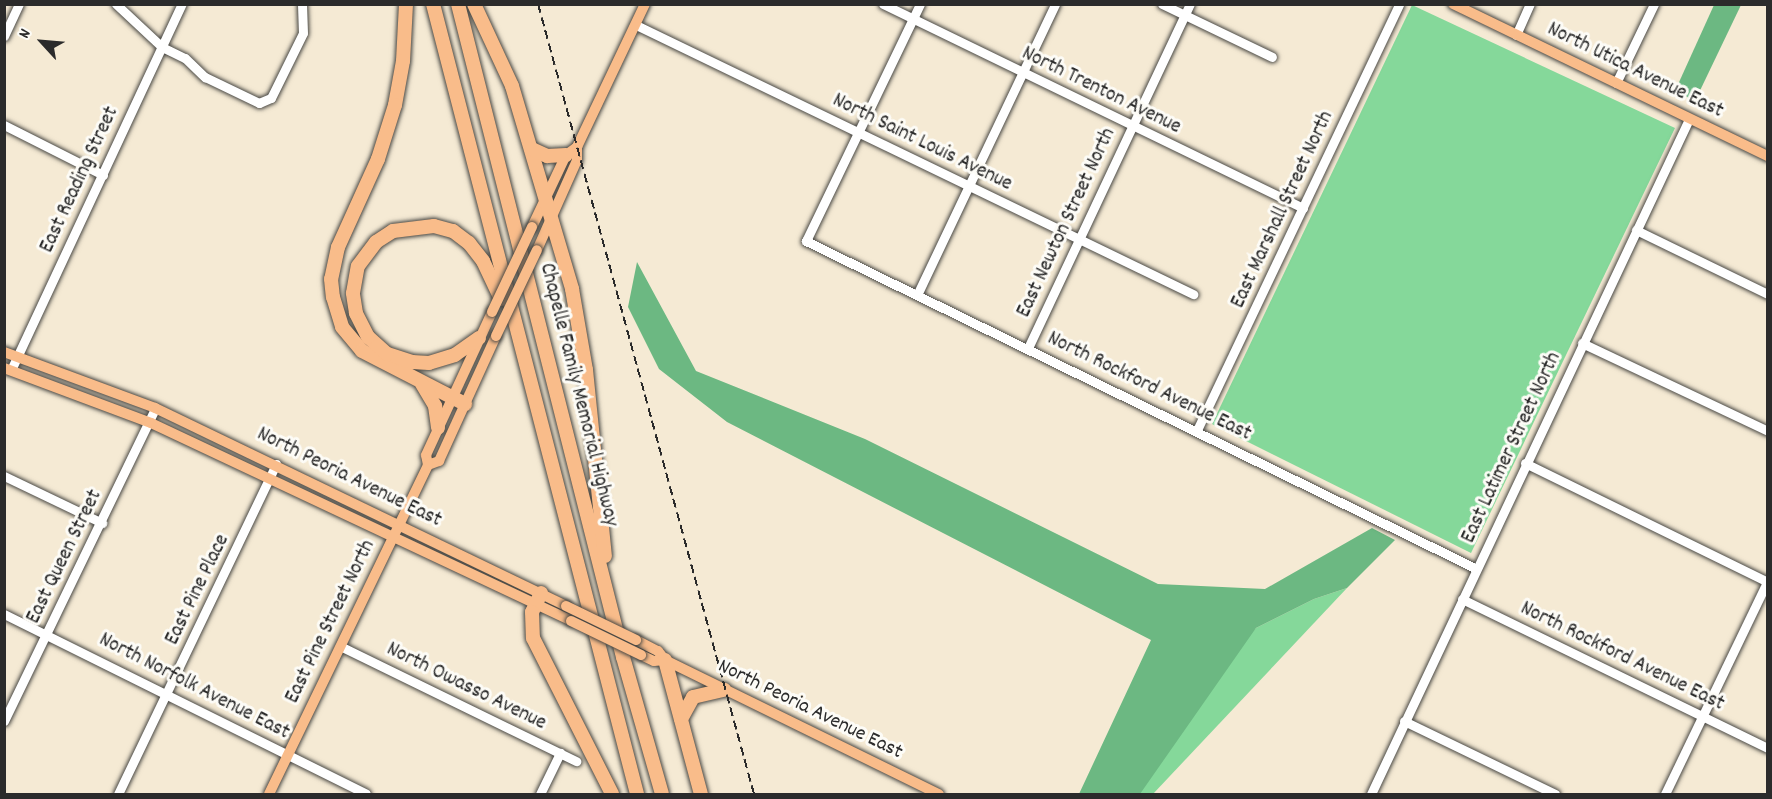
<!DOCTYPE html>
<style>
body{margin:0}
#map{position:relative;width:1772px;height:799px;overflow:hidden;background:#f5ead4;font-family:Dekko,sans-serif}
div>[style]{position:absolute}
.green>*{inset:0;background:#85d89a}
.forest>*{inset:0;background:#6cb882}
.roads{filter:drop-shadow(0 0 2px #494844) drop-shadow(0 0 2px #494844)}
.minor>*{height:9px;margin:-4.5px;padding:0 4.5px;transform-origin:4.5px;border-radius:4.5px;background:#fff}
.major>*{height:10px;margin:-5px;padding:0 5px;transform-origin:5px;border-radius:5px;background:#f9bc8a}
.highway>*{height:14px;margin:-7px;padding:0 7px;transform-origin:7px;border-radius:7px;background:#f9bc8a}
.rail>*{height:2px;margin-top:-1px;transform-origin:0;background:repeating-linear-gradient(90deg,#2b2b2b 0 9px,transparent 0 13.5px)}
.bridges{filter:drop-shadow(0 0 2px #494844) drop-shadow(0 0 2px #494844)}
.major-bridge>*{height:10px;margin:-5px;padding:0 5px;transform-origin:5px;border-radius:5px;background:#f9bc8a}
span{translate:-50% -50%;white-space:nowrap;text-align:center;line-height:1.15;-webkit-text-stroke:6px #fdfcf7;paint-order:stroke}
.street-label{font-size:21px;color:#2b2b2b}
.frame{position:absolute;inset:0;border:6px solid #2b2b2b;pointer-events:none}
.north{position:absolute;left:12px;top:12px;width:60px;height:60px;-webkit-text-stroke:4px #fdfcf7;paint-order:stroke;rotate:296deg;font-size:16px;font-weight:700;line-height:24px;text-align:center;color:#2b2b2b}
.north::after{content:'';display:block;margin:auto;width:21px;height:27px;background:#2b2b2b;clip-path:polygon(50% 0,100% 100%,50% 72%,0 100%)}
</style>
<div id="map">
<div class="green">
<div style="clip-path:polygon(1412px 5px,1675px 128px,1471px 553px,1212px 424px)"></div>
<div style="clip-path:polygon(1347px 588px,1153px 794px,1079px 794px,1256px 628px,1314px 599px)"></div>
</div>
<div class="forest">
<div style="clip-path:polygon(1714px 5px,1741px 5px,1695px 101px,1675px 91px)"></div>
<div style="clip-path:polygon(637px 262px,696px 371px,865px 439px,1158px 584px,1265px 589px,1372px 528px,1395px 540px,1347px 588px,1314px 599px,1256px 628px,1140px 794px,1079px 794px,1151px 640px,727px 422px,659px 369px,628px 307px)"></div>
</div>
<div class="roads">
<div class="minor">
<div style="left:116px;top:4px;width:63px;rotate:43.1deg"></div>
<div style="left:162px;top:47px;width:25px;rotate:26deg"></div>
<div style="left:185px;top:58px;width:28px;rotate:44deg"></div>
<div style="left:205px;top:77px;width:60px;rotate:25.7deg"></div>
<div style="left:259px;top:103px;width:13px;rotate:-23deg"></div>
<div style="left:271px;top:98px;width:72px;rotate:-63.8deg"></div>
<div style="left:303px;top:33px;width:29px;rotate:-92deg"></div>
<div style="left:883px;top:4px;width:467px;rotate:25.9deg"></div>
<div style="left:920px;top:4px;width:263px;rotate:115.7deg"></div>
<div style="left:806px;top:241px;width:745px;rotate:26.05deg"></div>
<div style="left:1162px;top:4px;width:122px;rotate:25.7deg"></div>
<div style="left:636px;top:25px;width:619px;rotate:25.78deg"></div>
<div style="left:1516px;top:35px;width:34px;rotate:-66deg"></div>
<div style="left:4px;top:36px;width:35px;rotate:-65deg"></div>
<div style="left:1616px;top:83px;width:88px;rotate:-64.3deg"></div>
<div style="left:4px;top:125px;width:111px;rotate:26.8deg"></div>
<div style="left:1636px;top:230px;width:147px;rotate:25.9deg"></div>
<div style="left:917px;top:295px;width:322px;rotate:-64.6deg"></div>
<div style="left:1582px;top:343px;width:206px;rotate:25.3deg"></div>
<div style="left:1028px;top:348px;width:380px;rotate:-64.8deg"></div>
<div style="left:11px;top:370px;width:404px;rotate:-65deg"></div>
<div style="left:1197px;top:430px;width:471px;rotate:-64.6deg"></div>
<div style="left:1525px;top:463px;width:271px;rotate:26.1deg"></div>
<div style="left:4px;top:476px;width:109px;rotate:25.6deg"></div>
<div style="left:1462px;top:599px;width:340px;rotate:26deg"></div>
<div style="left:4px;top:614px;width:404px;rotate:26.4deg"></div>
<div style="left:340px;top:646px;width:263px;rotate:26deg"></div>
<div style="left:4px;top:721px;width:348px;rotate:-64.2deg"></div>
<div style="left:1404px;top:721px;width:168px;rotate:25.8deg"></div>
<div style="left:118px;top:794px;width:366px;rotate:-64.4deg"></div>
<div style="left:540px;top:794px;width:46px;rotate:-64deg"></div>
<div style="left:1371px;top:794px;width:746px;rotate:-64.77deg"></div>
<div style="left:1665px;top:794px;width:237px;rotate:-64.3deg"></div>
</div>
<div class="major">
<div style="left:1453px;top:4px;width:350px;rotate:25.8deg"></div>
<div style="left:532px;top:227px;width:80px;rotate:-64.7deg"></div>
<div style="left:566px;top:155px;width:14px;rotate:-36deg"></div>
<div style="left:577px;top:147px;width:158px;rotate:-64.6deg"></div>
<div style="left:537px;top:250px;width:98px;rotate:-66deg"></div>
<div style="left:577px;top:160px;width:13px;rotate:-90deg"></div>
<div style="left:4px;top:352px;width:161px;rotate:20.3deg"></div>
<div style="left:155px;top:408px;width:456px;rotate:25.7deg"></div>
<div style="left:4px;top:368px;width:157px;rotate:20.5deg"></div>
<div style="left:151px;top:423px;width:464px;rotate:25.2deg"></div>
<div style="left:428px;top:465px;width:12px;rotate:-20deg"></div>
<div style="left:439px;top:461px;width:137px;rotate:-65.5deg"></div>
<div style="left:636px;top:640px;width:25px;rotate:27deg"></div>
<div style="left:658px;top:651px;width:11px;rotate:52deg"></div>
<div style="left:665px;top:660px;width:305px;rotate:26.1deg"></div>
<div style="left:641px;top:655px;width:14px;rotate:25deg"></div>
<div style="left:654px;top:661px;width:11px;rotate:-5deg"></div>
<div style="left:269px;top:794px;width:365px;rotate:-64.2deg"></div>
<div style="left:428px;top:465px;width:10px;rotate:-101deg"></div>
<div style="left:426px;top:455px;width:157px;rotate:-65.2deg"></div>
</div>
<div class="highway">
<div style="left:406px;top:4px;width:57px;rotate:93deg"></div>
<div style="left:403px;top:61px;width:45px;rotate:100.3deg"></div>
<div style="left:395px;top:105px;width:57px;rotate:107.5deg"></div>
<div style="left:378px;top:159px;width:97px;rotate:114.4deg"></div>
<div style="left:338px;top:247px;width:33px;rotate:102deg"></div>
<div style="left:331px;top:279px;width:18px;rotate:84deg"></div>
<div style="left:333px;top:297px;width:31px;rotate:73deg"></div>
<div style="left:342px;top:327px;width:31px;rotate:50deg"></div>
<div style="left:362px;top:351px;width:116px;rotate:27.2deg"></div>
<div style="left:433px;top:4px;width:816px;rotate:75.52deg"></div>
<div style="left:458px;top:4px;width:674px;rotate:75.82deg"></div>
<div style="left:623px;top:657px;width:142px;rotate:74.1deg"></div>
<div style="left:474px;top:4px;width:90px;rotate:65.1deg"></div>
<div style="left:512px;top:86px;width:212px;rotate:73.5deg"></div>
<div style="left:572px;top:289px;width:82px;rotate:80.2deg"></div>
<div style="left:586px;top:370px;width:187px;rotate:84.2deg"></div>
<div style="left:532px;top:149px;width:17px;rotate:25deg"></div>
<div style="left:547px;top:156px;width:19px;rotate:-3deg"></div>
<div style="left:479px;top:338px;width:29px;rotate:145deg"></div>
<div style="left:455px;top:355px;width:27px;rotate:163deg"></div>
<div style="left:429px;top:363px;width:17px;rotate:-177deg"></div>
<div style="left:412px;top:362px;width:26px;rotate:-162deg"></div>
<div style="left:387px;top:354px;width:25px;rotate:-138deg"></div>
<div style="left:368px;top:337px;width:27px;rotate:-117deg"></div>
<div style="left:356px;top:313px;width:20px;rotate:-99deg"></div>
<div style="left:353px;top:293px;width:27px;rotate:-80deg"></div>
<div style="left:358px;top:266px;width:30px;rotate:-53deg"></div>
<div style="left:376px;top:242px;width:20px;rotate:-33deg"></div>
<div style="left:393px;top:231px;width:41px;rotate:-7deg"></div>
<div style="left:434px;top:226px;width:20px;rotate:15deg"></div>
<div style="left:453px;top:231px;width:20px;rotate:37deg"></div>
<div style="left:469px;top:243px;width:23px;rotate:52deg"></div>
<div style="left:483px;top:261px;width:42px;rotate:64.7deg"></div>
<div style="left:422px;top:384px;width:26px;rotate:59deg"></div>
<div style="left:435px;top:406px;width:22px;rotate:82deg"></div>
<div style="left:541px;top:593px;width:21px;rotate:115deg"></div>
<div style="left:532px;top:612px;width:26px;rotate:88deg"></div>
<div style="left:533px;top:638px;width:175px;rotate:63.1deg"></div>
<div style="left:665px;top:660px;width:139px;rotate:75deg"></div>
<div style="left:681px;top:719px;width:25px;rotate:-61deg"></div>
<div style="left:693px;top:697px;width:32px;rotate:-13deg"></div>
</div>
</div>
<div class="rail">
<div style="left:538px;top:4px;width:819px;rotate:74.71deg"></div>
</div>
<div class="bridges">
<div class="major-bridge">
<div style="left:492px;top:312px;width:94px;rotate:-64.8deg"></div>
<div style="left:496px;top:336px;width:95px;rotate:-64.5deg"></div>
<div style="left:566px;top:606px;width:78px;rotate:25.9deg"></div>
<div style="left:571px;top:621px;width:78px;rotate:25.9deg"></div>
</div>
</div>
<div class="street-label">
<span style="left:1635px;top:71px;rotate:26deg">North Utica Avenue East</span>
<span style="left:1101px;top:91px;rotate:26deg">North Trenton Avenue</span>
<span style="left:922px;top:143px;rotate:26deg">North Saint Louis Avenue</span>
<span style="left:80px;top:180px;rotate:-65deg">East Reading Street</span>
<span style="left:1283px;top:210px;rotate:-65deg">East Marshall Street North</span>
<span style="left:1067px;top:223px;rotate:-65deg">East Newton Street North</span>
<span style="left:1149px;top:387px;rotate:26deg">North Rockford Avenue East</span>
<span style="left:578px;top:395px;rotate:76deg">Chapelle Family Memorial Highway</span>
<span style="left:1512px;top:448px;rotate:-65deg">East Latimer Street North</span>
<span style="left:349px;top:478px;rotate:26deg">North Peoria Avenue East</span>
<span style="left:65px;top:557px;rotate:-64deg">East Queen Street</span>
<span style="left:198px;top:590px;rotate:-64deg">East Pine Place</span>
<span style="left:331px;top:622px;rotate:-64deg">East Pine Street North</span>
<span style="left:1622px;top:657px;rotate:26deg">North Rockford Avenue East</span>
<span style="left:194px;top:687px;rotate:27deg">North Norfolk Avenue East</span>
<span style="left:466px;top:687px;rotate:26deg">North Owasso Avenue</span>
<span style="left:810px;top:710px;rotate:26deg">North Peoria Avenue East</span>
</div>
<div class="frame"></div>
<div class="north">N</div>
</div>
